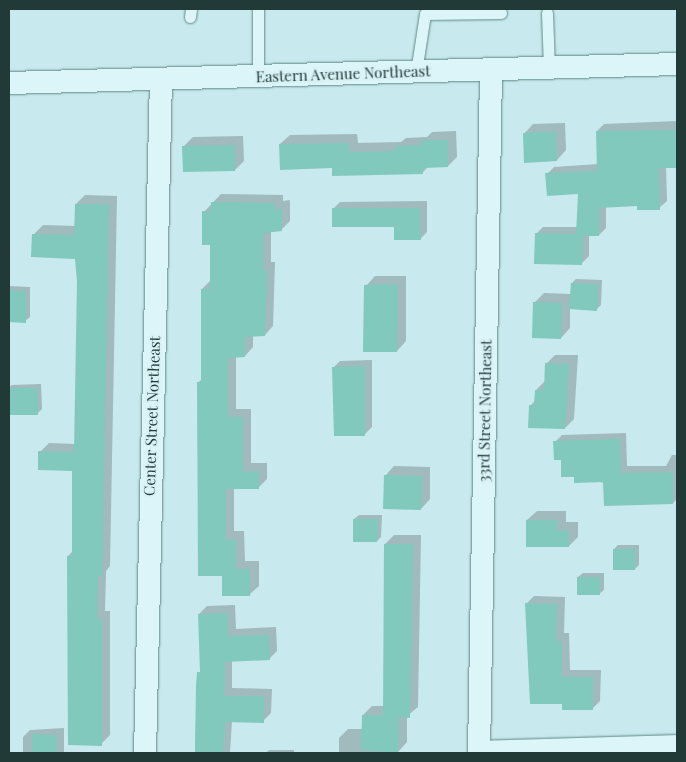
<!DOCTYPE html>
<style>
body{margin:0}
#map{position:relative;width:686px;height:762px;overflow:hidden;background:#c8e9ed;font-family:"Playfair Display",serif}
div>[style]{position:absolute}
.shadow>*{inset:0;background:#0003}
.building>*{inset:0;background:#80c9bc}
.roads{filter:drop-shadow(0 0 1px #5e8986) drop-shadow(0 0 1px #5e8986)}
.service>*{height:11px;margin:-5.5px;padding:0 5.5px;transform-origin:5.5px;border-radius:5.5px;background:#dcf5f8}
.minor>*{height:22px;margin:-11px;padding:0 11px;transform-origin:11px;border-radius:11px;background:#dcf5f8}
span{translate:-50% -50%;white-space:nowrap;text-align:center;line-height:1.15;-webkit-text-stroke:4px #d8f1f5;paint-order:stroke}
.street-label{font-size:15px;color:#213a37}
.frame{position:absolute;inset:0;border:10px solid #213a37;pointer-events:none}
</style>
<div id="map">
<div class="shadow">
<div style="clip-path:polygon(677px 121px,677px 167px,666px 167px,667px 201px,659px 208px,638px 205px,606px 206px,606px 228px,599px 235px,589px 235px,589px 256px,582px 263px,536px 234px,543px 227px,578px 227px,579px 193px,547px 174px,554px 167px,598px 164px,597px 131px,604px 124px)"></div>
<div style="clip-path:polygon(565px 123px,566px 150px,557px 160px,524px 134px,533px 124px)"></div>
<div style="clip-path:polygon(456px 131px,457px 157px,448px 166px,429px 166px,423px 172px,333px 167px,280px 144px,290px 135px,357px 134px,358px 143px,401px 142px,406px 138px,427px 137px,432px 132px)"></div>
<div style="clip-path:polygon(243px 136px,244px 161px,235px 170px,183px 147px,193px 137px)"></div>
<div style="clip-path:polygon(221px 194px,283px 195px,283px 201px,290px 200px,290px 221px,281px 230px,271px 231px,271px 262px,275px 262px,273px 326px,265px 335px,253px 336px,253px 347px,245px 356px,236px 356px,236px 409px,251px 409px,251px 463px,267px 463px,267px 479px,258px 488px,234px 488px,234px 531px,244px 531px,245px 561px,259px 561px,259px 586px,250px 594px,223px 575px,198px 383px,202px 379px,202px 289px,211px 280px,212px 244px,204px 212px)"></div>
<div style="clip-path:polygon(85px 195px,117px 196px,110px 566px,106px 571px,105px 611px,110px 611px,110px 735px,101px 744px,68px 556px,74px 550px,73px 470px,40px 452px,49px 443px,75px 444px,78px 281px,76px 258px,34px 234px,43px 225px,76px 226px,76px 204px)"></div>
<div style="clip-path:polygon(427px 201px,427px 232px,420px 239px,395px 225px,333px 209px,340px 202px)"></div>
<div style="clip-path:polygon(375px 276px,406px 276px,406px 341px,397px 351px,366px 286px)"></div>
<div style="clip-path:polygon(576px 279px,602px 280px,601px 305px,597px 309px,570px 308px,570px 328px,561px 338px,534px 303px,544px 293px,571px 294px,572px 283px)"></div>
<div style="clip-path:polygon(9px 286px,30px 287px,30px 317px,25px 321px,9px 321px)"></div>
<div style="clip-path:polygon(555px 355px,578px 355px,574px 419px,565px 428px,530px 406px,536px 400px,536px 390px,545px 381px,546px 364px)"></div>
<div style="clip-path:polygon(372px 360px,372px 427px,365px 434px,333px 368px,340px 361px)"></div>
<div style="clip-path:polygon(41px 384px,42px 409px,38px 413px,9px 414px,9px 387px,12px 385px)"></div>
<div style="clip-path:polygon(626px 433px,627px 466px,666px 466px,672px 455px,677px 455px,677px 499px,673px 503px,576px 475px,562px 459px,555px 442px,562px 435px)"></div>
<div style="clip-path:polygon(394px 466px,430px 467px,430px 499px,421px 509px,385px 476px)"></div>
<div style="clip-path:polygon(537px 511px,566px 511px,566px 522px,578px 522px,578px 537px,569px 546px,527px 520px)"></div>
<div style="clip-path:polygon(359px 515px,382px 515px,381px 537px,377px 541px,354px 519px)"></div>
<div style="clip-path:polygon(394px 535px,421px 535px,418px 707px,407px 716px,407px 742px,398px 752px,339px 753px,339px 738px,348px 729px,362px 729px,363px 715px,372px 706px,384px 706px,385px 544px)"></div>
<div style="clip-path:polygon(618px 545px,639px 545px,639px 565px,635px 569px,614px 549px)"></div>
<div style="clip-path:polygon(583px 573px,604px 573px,604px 590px,599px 594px,578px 577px)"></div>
<div style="clip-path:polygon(534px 596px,565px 597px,564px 633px,569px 633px,570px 670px,601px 670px,600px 701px,592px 709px,563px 703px,526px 604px)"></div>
<div style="clip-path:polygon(235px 605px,236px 629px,276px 627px,277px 651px,269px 659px,232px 660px,232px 688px,272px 689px,271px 713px,263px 721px,232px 721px,230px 753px,195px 753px,197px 686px,201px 670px,199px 614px,207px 606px)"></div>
<div style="clip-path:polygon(64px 728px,64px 753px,23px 753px,23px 737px,30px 730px)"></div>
<div style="clip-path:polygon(269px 750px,294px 750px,294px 753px,266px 753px)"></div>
</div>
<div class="building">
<div style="clip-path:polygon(677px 130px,677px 168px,659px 168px,660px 210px,637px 210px,637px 206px,599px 208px,599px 236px,583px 236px,582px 265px,534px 264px,535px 233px,576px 234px,578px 194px,547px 196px,545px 173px,597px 171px,596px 131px)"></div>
<div style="clip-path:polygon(556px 131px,557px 161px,524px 163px,523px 133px)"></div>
<div style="clip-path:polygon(421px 140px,448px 140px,448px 167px,423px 168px,423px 174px,332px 176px,332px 168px,280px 170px,279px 144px,349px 143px,349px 152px,395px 151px,395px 146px,421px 145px)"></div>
<div style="clip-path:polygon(235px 145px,235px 171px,183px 172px,182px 146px)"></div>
<div style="clip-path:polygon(211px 202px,275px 203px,275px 209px,282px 209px,282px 231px,263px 233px,263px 270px,267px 270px,265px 336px,245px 337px,245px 357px,228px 358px,228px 417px,243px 417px,243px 472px,259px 471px,259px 489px,226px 489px,226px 540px,236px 540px,236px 569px,250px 569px,250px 596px,222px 596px,222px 576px,198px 576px,197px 382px,201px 382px,201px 289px,210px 289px,210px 245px,202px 245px,202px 211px,211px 212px)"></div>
<div style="clip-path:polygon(75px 204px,109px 204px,102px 576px,98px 576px,97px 619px,102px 619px,102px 746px,68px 745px,67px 556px,72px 556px,72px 471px,38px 470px,38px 451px,74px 452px,77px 281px,75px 259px,31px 257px,32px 234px,74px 235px)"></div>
<div style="clip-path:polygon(332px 208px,420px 208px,421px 240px,394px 240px,394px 227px,332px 227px)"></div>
<div style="clip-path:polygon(571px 283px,598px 284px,597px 311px,569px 309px)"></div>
<div style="clip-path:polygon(398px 284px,397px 352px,363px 352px,364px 285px)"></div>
<div style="clip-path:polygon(9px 290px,26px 291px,26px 323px,9px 322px)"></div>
<div style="clip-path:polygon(533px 302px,562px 303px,561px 339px,532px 338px)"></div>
<div style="clip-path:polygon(545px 363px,569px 364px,565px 429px,528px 428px,529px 405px,534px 405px,535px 390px,544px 390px)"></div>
<div style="clip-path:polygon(365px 366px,365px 436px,334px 436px,332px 367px)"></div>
<div style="clip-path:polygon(9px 388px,37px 388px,38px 415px,9px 415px)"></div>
<div style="clip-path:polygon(620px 439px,621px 473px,673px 472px,673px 504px,604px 506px,603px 482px,574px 483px,574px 477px,561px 477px,561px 460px,554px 460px,553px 441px)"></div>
<div style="clip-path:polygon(384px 475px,422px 476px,421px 510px,383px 509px)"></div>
<div style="clip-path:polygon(353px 519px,378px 519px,377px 542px,353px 542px)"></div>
<div style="clip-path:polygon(526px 520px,557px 520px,557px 530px,569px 531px,569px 547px,526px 547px)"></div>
<div style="clip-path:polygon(384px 544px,413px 544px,410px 718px,399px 717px,398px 753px,361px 750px,362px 715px,383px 715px)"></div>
<div style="clip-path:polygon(613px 549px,635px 549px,635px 570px,613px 570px)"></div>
<div style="clip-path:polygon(577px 577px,600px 577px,600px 595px,577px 595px)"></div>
<div style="clip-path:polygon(525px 603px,557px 604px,556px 641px,562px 641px,562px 677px,593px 677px,593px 710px,562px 710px,562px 704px,530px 704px)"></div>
<div style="clip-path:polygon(228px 613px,228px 636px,269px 635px,270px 660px,225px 662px,224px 696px,264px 696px,264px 723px,225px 722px,223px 753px,195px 753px,196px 686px,197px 672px,200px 672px,198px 614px)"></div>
<div style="clip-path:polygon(32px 734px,57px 735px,57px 753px,32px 753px)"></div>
</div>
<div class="roads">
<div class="service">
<div style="left:547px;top:13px;width:55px;rotate:87.9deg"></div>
<div style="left:190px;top:17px;width:8px;rotate:-83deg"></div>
<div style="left:416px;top:72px;width:59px;rotate:-81.2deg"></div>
<div style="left:425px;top:14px;width:76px;rotate:-0.8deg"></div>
<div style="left:258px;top:76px;width:67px;rotate:-90deg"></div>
</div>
<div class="minor">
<div style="left:9px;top:83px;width:668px;rotate:-1.63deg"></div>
<div style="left:479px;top:752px;width:198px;rotate:-1.7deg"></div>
<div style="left:145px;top:753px;width:674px;rotate:-88.64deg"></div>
<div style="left:479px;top:753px;width:683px;rotate:-88.99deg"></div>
</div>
</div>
<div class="street-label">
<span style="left:343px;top:74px;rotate:-2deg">Eastern Avenue Northeast</span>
<span style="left:485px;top:411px;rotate:-89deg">33rd Street Northeast</span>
<span style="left:152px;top:416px;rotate:-88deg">Center Street Northeast</span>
</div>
<div class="frame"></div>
</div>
